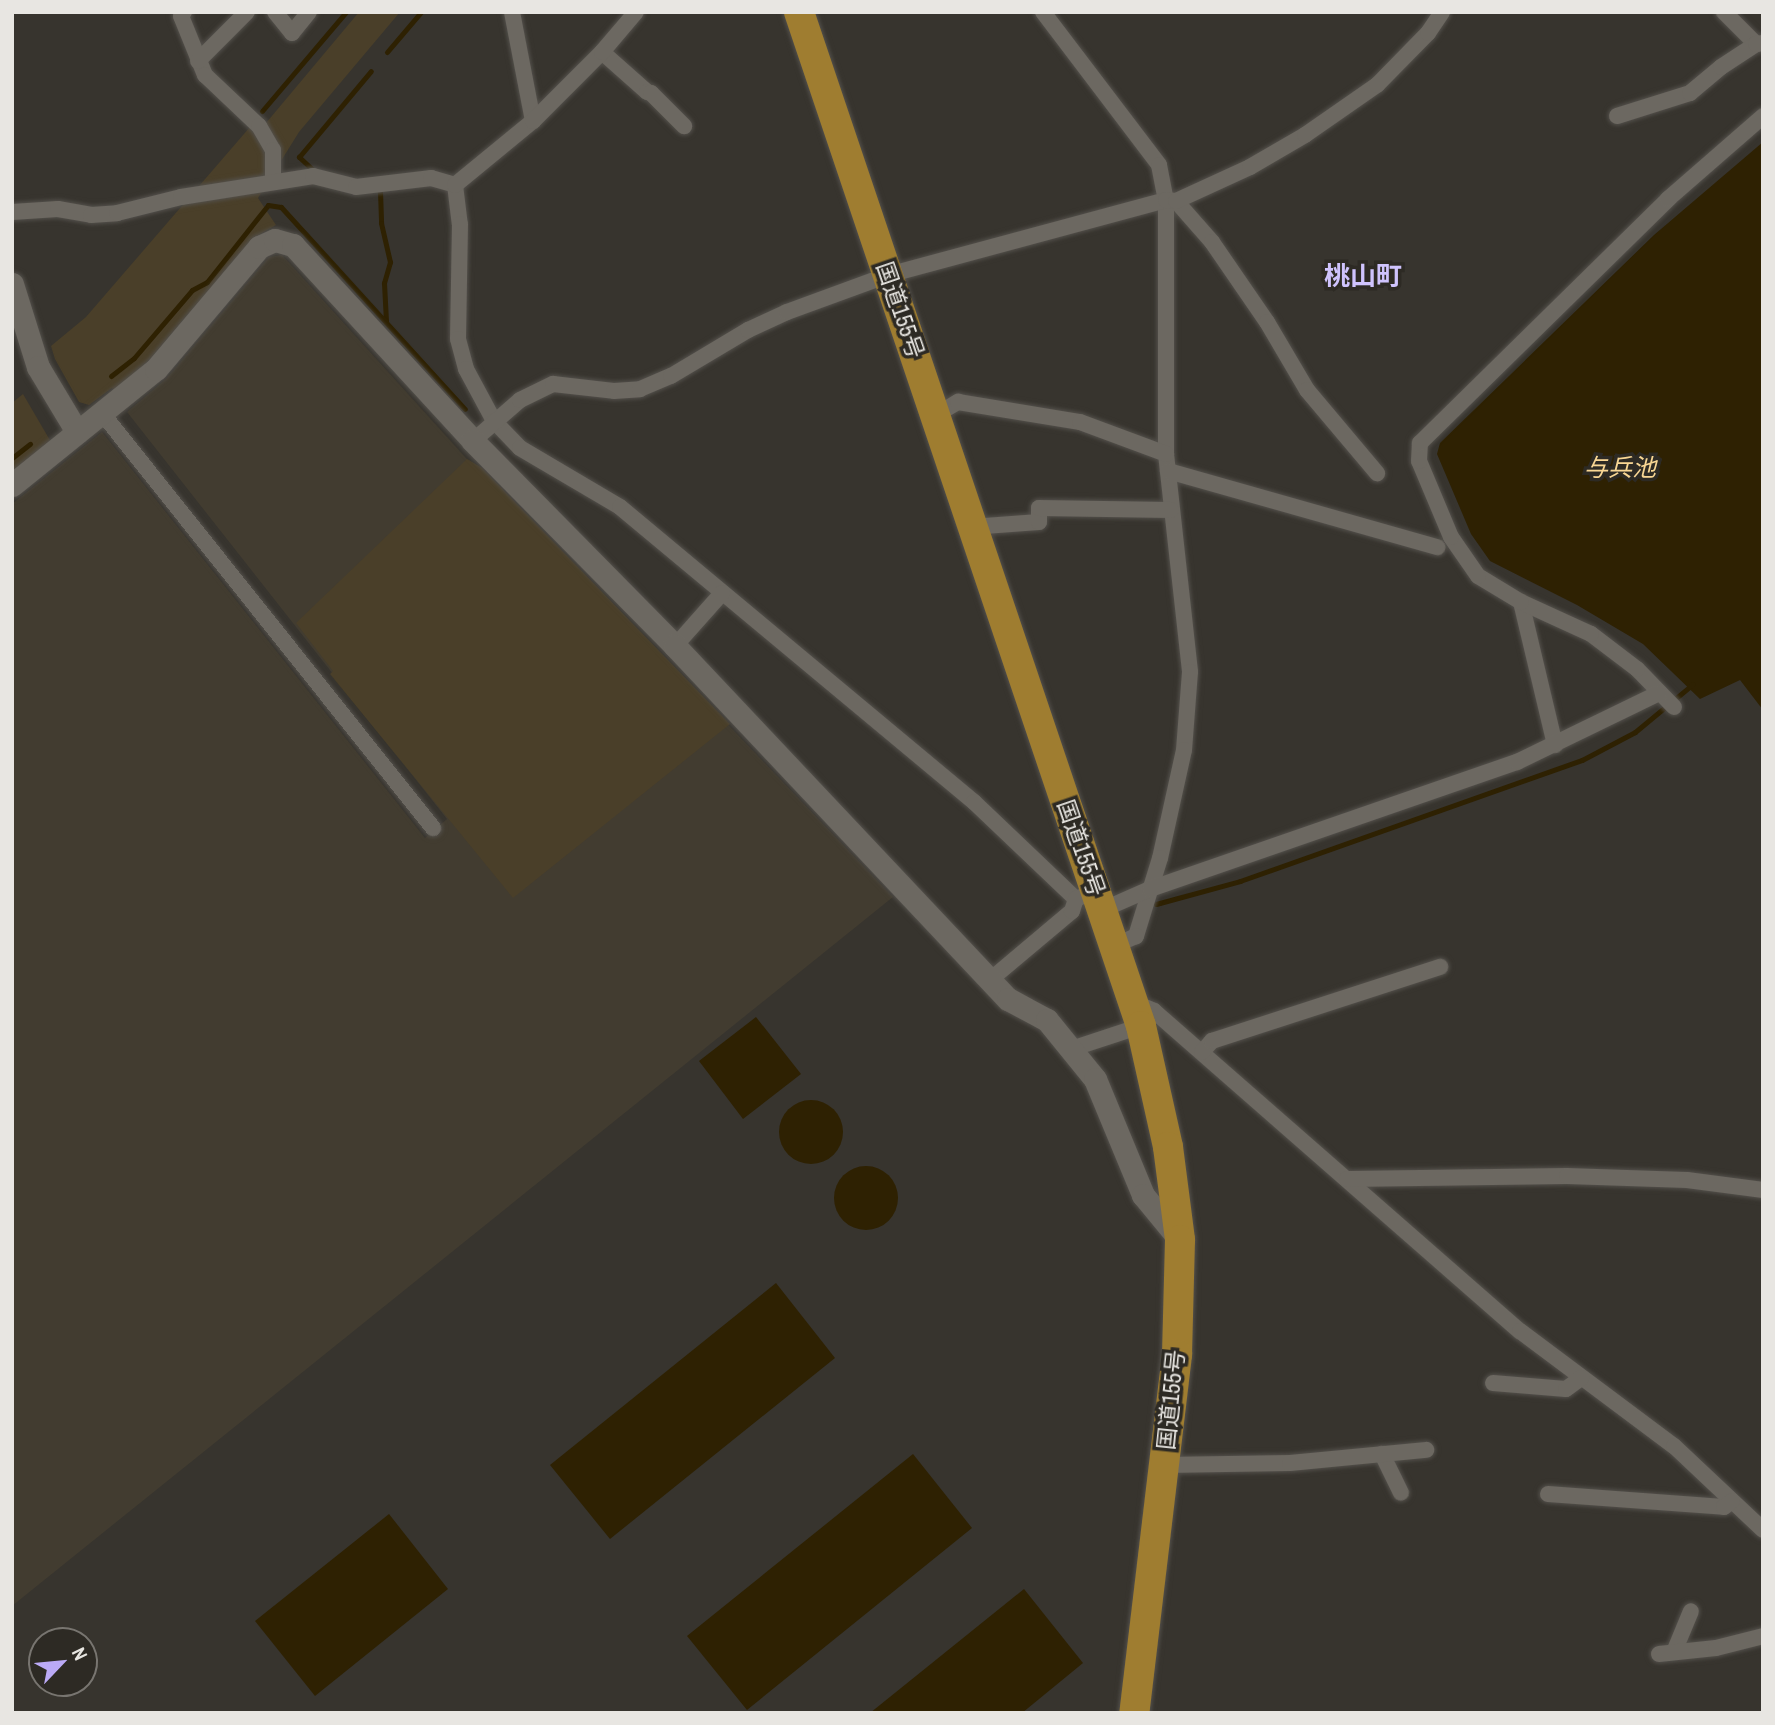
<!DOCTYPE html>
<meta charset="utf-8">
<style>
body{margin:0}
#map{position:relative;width:1775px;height:1725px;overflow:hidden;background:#37342e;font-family:"Archivo Narrow","Noto Sans JP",sans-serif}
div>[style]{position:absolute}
.built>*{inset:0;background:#423c30}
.green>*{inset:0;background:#4a3f29}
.water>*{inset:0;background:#2e2102}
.round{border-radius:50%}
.stream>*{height:5px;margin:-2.5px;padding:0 2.5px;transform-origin:2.5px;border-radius:2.5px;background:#2e2102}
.roads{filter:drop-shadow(0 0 2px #53504b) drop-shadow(0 0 2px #53504b)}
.street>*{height:16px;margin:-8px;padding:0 8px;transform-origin:8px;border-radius:8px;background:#6c6861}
.secondary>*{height:23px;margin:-11.5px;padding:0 11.5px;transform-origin:11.5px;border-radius:11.5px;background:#6c6861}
.highway>*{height:30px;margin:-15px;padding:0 15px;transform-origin:15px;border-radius:15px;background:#9f7d30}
span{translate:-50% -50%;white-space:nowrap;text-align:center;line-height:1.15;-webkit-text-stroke:7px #2d2a24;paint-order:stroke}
.street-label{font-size:23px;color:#e8e6e2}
.water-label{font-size:24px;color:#f9d794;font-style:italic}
.quarter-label{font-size:26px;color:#cfc3fd;font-weight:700}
.frame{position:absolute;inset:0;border:14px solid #e8e6e2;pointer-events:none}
.north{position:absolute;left:28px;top:1627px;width:70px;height:70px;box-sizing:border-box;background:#2d2a24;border:2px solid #787570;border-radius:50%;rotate:64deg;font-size:19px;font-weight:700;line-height:28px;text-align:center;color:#e8e6e2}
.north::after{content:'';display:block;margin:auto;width:24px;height:32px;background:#bbaaf6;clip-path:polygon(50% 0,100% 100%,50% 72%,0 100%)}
</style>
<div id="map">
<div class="built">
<div style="clip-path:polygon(282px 255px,467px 459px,482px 468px,893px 897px,12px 1606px,12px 504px,102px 432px,425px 838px,447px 819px,127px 412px,166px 379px,269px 257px)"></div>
</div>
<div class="green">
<div style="clip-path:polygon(359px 12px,400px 12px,299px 132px,258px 198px,276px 225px,253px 238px,149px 360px,116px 392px,112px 388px,89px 405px,79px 402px,55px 359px,51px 346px,86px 317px,250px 127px,266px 123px)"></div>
<div style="clip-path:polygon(23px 394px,51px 442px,12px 473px,12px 403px)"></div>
<div style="clip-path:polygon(467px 459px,482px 468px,730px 724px,513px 898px,330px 674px,333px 671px,296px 623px)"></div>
</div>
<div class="water">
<div style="clip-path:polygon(1763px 142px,1763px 710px,1740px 680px,1700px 699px,1643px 644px,1577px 605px,1490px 561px,1471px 534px,1437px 454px,1440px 443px,1654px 235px)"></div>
<div style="clip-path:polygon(756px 1017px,801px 1074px,743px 1119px,699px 1061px)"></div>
<div class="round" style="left:779px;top:1100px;width:64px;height:64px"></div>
<div class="round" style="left:834px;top:1166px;width:64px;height:64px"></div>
<div style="clip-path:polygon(776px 1283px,835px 1358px,610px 1539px,550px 1465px)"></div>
<div style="clip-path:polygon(913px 1454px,972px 1528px,747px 1710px,687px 1636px)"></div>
<div style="clip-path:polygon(389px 1514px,448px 1589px,315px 1696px,255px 1621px)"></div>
<div style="clip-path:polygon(1024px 1589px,1083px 1663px,1022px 1713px,870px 1713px)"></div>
</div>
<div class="stream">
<div style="left:387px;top:52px;width:52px;rotate:-49.6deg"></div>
<div style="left:262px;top:111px;width:130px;rotate:-49.7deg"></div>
<div style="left:312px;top:169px;width:18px;rotate:-137deg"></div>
<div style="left:299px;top:157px;width:112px;rotate:-50.1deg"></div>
<div style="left:380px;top:191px;width:32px;rotate:88deg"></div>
<div style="left:381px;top:223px;width:40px;rotate:77deg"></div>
<div style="left:390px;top:262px;width:22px;rotate:106deg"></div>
<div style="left:384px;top:283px;width:39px;rotate:87deg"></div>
<div style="left:111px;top:376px;width:29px;rotate:-38deg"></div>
<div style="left:134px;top:358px;width:89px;rotate:-49.5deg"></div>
<div style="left:192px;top:290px;width:17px;rotate:-28deg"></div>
<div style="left:207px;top:282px;width:98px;rotate:-51.6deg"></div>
<div style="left:268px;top:205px;width:13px;rotate:9deg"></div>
<div style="left:281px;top:207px;width:273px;rotate:47.7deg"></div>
<div style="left:12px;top:458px;width:23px;rotate:-38deg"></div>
<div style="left:1156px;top:904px;width:87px;rotate:-15.3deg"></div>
<div style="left:1240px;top:881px;width:363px;rotate:-19.5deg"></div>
<div style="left:1582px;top:760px;width:60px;rotate:-27.8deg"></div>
<div style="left:1635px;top:732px;width:75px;rotate:-39.6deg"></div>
</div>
<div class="roads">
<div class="street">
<div style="left:184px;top:12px;width:5px;rotate:127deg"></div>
<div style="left:181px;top:16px;width:64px;rotate:67.9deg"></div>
<div style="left:205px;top:75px;width:74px;rotate:43.4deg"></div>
<div style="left:259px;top:126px;width:28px;rotate:60deg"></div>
<div style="left:273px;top:150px;width:30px;rotate:90deg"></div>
<div style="left:275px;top:12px;width:27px;rotate:51deg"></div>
<div style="left:292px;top:33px;width:27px;rotate:-51deg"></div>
<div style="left:512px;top:12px;width:111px;rotate:79.1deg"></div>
<div style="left:1043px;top:12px;width:192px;rotate:52.8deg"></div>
<div style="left:1159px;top:165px;width:36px;rotate:79deg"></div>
<div style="left:1166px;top:200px;width:254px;rotate:90deg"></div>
<div style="left:1166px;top:454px;width:219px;rotate:83.7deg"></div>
<div style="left:1190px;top:672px;width:78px;rotate:94.4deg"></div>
<div style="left:1184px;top:750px;width:111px;rotate:102.5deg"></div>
<div style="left:1160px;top:858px;width:82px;rotate:107.1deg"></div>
<div style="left:1136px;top:936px;width:24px;rotate:156deg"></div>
<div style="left:1724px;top:12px;width:45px;rotate:45deg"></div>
<div style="left:602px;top:52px;width:60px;rotate:41.6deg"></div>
<div style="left:647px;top:92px;width:4px;rotate:14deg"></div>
<div style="left:651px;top:93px;width:47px;rotate:45deg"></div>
<div style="left:198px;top:61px;width:69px;rotate:-45deg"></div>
<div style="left:1617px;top:116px;width:77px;rotate:-17.5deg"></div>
<div style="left:1690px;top:93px;width:40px;rotate:-40deg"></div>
<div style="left:1721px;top:67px;width:42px;rotate:-33.3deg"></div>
<div style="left:1756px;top:44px;width:7px;rotate:-8deg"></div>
<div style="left:455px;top:185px;width:39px;rotate:83deg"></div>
<div style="left:460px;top:224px;width:115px;rotate:91deg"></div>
<div style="left:458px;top:339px;width:31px;rotate:75deg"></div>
<div style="left:466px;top:369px;width:59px;rotate:61.7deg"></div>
<div style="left:494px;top:421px;width:37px;rotate:46deg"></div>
<div style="left:520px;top:448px;width:116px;rotate:30.5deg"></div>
<div style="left:620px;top:507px;width:461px;rotate:39.8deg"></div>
<div style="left:974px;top:802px;width:141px;rotate:43.6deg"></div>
<div style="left:1076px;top:899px;width:21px;rotate:-23deg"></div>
<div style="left:1176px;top:201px;width:55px;rotate:48.7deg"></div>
<div style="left:1212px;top:242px;width:97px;rotate:55.5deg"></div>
<div style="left:1267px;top:322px;width:79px;rotate:59.5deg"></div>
<div style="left:1307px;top:390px;width:109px;rotate:49.9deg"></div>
<div style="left:12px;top:212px;width:46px;rotate:-3.7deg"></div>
<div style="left:58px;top:209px;width:34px;rotate:10deg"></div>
<div style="left:91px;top:215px;width:26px;rotate:-4deg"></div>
<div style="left:117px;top:213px;width:66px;rotate:-14deg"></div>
<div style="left:181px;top:197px;width:134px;rotate:-9deg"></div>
<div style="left:313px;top:176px;width:44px;rotate:14.3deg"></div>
<div style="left:356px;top:187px;width:76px;rotate:-6.8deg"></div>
<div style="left:431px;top:178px;width:25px;rotate:16deg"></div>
<div style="left:455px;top:185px;width:101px;rotate:-39.4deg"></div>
<div style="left:533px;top:121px;width:98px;rotate:-45deg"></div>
<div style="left:602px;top:52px;width:52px;rotate:-49.6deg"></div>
<div style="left:102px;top:413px;width:531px;rotate:51.42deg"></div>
<div style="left:936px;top:415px;width:26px;rotate:-31deg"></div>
<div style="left:958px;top:402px;width:124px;rotate:9.3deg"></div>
<div style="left:1080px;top:422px;width:92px;rotate:20.4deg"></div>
<div style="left:473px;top:441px;width:62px;rotate:-41.1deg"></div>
<div style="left:520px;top:400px;width:37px;rotate:-26deg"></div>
<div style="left:553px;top:384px;width:61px;rotate:6.5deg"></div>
<div style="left:614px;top:391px;width:26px;rotate:-4deg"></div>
<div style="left:640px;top:389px;width:34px;rotate:-23deg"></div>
<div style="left:671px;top:376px;width:90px;rotate:-30.9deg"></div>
<div style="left:748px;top:330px;width:43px;rotate:-24.8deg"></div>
<div style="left:787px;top:312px;width:108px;rotate:-20.1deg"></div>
<div style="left:888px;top:275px;width:288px;rotate:-15.1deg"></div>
<div style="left:1166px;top:200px;width:10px;rotate:6deg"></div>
<div style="left:1176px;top:201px;width:81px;rotate:-24.7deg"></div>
<div style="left:1250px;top:167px;width:64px;rotate:-30.2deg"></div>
<div style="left:1305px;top:135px;width:88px;rotate:-34.8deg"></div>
<div style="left:1377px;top:85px;width:73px;rotate:-45.6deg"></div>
<div style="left:1428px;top:33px;width:25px;rotate:-56deg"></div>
<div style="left:1168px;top:471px;width:280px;rotate:15.8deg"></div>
<div style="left:971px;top:527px;width:68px;rotate:-4.2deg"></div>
<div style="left:1039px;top:522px;width:14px;rotate:-90deg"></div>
<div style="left:1039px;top:508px;width:132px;rotate:0.9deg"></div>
<div style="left:1521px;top:602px;width:147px;rotate:76.6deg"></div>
<div style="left:675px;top:646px;width:71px;rotate:-48.4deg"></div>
<div style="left:1674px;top:707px;width:53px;rotate:-134.2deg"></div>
<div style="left:1637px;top:669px;width:58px;rotate:-142.7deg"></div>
<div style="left:1591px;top:634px;width:77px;rotate:-155.4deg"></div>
<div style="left:1521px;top:602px;width:50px;rotate:-148.8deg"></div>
<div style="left:1478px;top:576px;width:47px;rotate:-124.7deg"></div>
<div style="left:1451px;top:537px;width:82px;rotate:-112.8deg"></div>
<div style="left:1419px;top:461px;width:18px;rotate:-87deg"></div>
<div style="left:1420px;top:443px;width:348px;rotate:-44.5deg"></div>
<div style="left:1668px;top:199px;width:126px;rotate:-41.1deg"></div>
<div style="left:1102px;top:910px;width:52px;rotate:-23.6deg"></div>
<div style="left:1150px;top:889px;width:388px;rotate:-19.1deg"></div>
<div style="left:1517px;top:762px;width:158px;rotate:-25.9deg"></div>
<div style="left:990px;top:980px;width:107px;rotate:-40.1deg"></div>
<div style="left:1072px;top:911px;width:13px;rotate:-72deg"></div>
<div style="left:1133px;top:1002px;width:23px;rotate:23deg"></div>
<div style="left:1154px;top:1011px;width:486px;rotate:41.2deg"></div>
<div style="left:1520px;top:1331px;width:192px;rotate:36.8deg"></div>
<div style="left:1674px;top:1446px;width:122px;rotate:43.3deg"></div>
<div style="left:1071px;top:1049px;width:74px;rotate:-18.2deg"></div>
<div style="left:1202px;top:1052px;width:15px;rotate:-48deg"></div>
<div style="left:1212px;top:1041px;width:240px;rotate:-18deg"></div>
<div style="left:1347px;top:1179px;width:220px;rotate:-0.8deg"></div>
<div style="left:1567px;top:1176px;width:120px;rotate:1.9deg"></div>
<div style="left:1687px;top:1180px;width:77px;rotate:7.5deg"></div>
<div style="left:1493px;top:1383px;width:73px;rotate:4.7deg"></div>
<div style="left:1566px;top:1389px;width:19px;rotate:-36deg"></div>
<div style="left:1382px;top:1454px;width:43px;rotate:64deg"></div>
<div style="left:1164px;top:1465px;width:126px;rotate:-0.9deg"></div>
<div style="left:1290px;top:1463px;width:137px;rotate:-5.5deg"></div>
<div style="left:1548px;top:1494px;width:176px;rotate:4.2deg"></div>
<div style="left:1724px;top:1507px;width:10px;rotate:-37deg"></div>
<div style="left:1674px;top:1652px;width:44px;rotate:-67.5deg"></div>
<div style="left:1659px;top:1654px;width:57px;rotate:-6deg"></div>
<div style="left:1716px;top:1648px;width:49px;rotate:-14.3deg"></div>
</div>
<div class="secondary">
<div style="left:12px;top:284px;width:87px;rotate:72.6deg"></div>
<div style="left:38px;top:367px;width:76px;rotate:59deg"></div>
<div style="left:12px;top:485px;width:185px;rotate:-38.9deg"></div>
<div style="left:156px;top:369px;width:160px;rotate:-49.8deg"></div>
<div style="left:259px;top:247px;width:17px;rotate:-24deg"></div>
<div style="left:275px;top:240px;width:19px;rotate:16deg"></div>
<div style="left:293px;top:245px;width:266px;rotate:47.4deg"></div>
<div style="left:473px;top:441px;width:288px;rotate:45.4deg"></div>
<div style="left:675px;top:646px;width:485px;rotate:46.7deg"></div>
<div style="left:1008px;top:999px;width:44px;rotate:28.3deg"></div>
<div style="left:1047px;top:1020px;width:76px;rotate:50.9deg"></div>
<div style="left:1095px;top:1079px;width:126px;rotate:67.5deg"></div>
<div style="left:1143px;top:1195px;width:58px;rotate:50.6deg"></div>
</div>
<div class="highway">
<div style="left:799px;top:12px;width:1070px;rotate:71.36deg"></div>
<div style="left:1141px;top:1026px;width:124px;rotate:77.4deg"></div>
<div style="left:1168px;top:1147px;width:94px;rotate:82.6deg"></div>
<div style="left:1180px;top:1240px;width:115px;rotate:91.5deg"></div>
<div style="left:1177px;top:1355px;width:361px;rotate:96.8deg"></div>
</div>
</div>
<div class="street-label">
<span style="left:900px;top:310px;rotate:71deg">国道155号</span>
<span style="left:1081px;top:848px;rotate:71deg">国道155号</span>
<span style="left:1171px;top:1400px;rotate:-84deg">国道155号</span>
</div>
<div class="water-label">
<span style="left:1620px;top:468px">与兵池</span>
</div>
<div class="quarter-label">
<span style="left:1363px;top:276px">桃山町</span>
</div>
<div class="frame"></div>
<div class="north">N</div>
</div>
